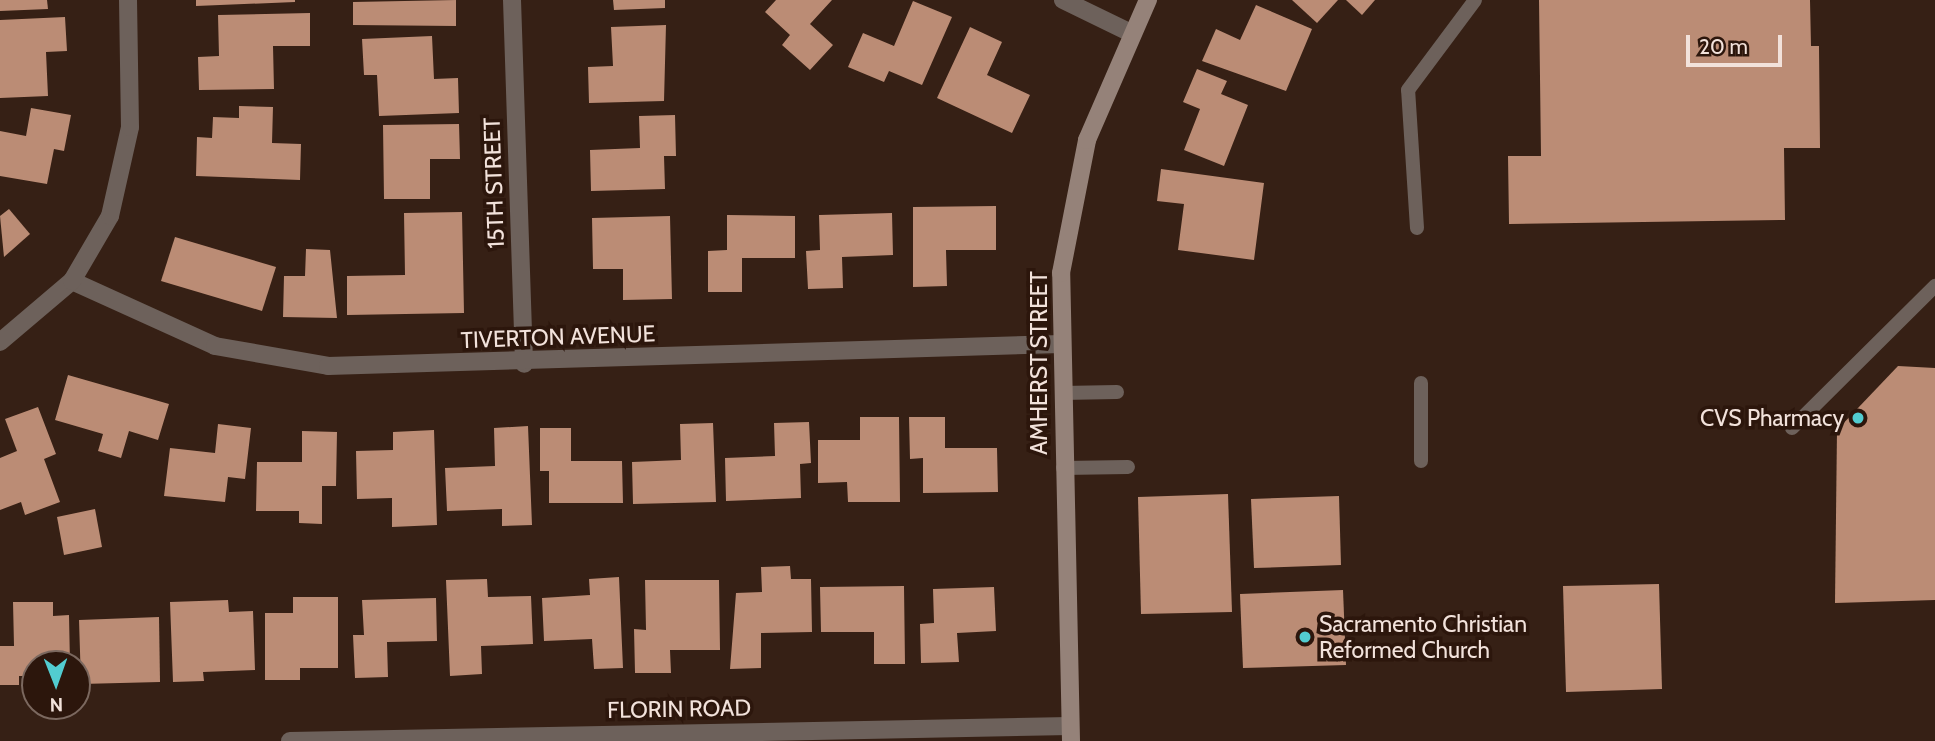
<!DOCTYPE html>
<style>
body{margin:0}
#map{position:relative;width:1935px;height:741px;overflow:hidden;background:#362015;font-family:Cabin,sans-serif}
div>[style]{position:absolute}
.building>*{inset:0;background:#bb8c75}
.lane>*{height:14px;margin:-7px;padding:0 7px;transform-origin:7px;border-radius:7px;background:#6d615b}
.street>*{height:18px;margin:-9px;padding:0 9px;transform-origin:9px;border-radius:9px;background:#6d615b}
.secondary>*{height:18px;margin:-9px;padding:0 9px;transform-origin:9px;border-radius:9px;background:#958279}
.dots>*{width:19px;height:19px;translate:-50% -50%;box-sizing:border-box;border:4px solid #2c160c;border-radius:50%}
span{translate:-50% -50%;white-space:nowrap;text-align:center;line-height:1.15;-webkit-text-stroke:7px #2c160c;paint-order:stroke}
.street-label{font-size:23px;color:#f2e2db}
.poi-label{font-size:23px;color:#f2e2db}
.right{translate:-100% -50%;text-align:right}
.left{translate:0 -50%;text-align:left}
.north{position:absolute;left:21px;top:650px;width:70px;height:70px;box-sizing:border-box;background:#2c160c;border:2px solid #7b685f;border-radius:50%;rotate:179deg;font-size:19px;font-weight:700;line-height:28px;text-align:center;color:#f2e2db}
.north::after{content:'';display:block;margin:auto;width:24px;height:32px;background:#52ccd0;clip-path:polygon(50% 0,100% 100%,50% 72%,0 100%)}
.scale{position:absolute;left:1686px;top:35px;width:96px;height:32px;box-sizing:border-box;border:4px solid #f2e2db;border-top:0;padding-left:9px;font-size:21px;line-height:24px;white-space:nowrap;color:#f2e2db;-webkit-text-stroke:5px #2c160c;paint-order:stroke}
</style>
<div id="map">
<div class="building">
<div style="clip-path:polygon(0 0,47px 0,48px 9px,0 11px)"></div>
<div style="clip-path:polygon(196px 0,295px 0,295px 2px,196px 6px)"></div>
<div style="clip-path:polygon(456px 0,456px 26px,353px 25px,353px 2px)"></div>
<div style="clip-path:polygon(613px 0,665px 0,665px 8px,614px 10px)"></div>
<div style="clip-path:polygon(776px 0,832px 0,810px 24px,833px 45px,810px 70px,782px 45px,790px 35px,765px 12px)"></div>
<div style="clip-path:polygon(1292px 0,1338px 0,1317px 23px)"></div>
<div style="clip-path:polygon(1346px 0,1375px 0,1362px 15px)"></div>
<div style="clip-path:polygon(1539px 0,1810px 0,1811px 46px,1819px 46px,1820px 148px,1784px 148px,1785px 220px,1509px 224px,1508px 156px,1541px 156px)"></div>
<div style="clip-path:polygon(913px 1px,952px 17px,922px 85px,889px 71px,884px 82px,848px 67px,863px 33px,894px 46px)"></div>
<div style="clip-path:polygon(1256px 5px,1312px 29px,1286px 91px,1202px 61px,1216px 29px,1240px 40px)"></div>
<div style="clip-path:polygon(310px 13px,310px 46px,273px 46px,274px 89px,199px 90px,198px 57px,219px 56px,218px 15px)"></div>
<div style="clip-path:polygon(65px 17px,67px 51px,46px 52px,48px 96px,0 98px,0 20px)"></div>
<div style="clip-path:polygon(666px 25px,664px 101px,589px 103px,588px 67px,613px 66px,611px 27px)"></div>
<div style="clip-path:polygon(970px 27px,1002px 42px,987px 75px,1030px 95px,1012px 133px,937px 98px)"></div>
<div style="clip-path:polygon(432px 36px,434px 79px,458px 78px,459px 113px,379px 116px,377px 75px,364px 75px,362px 39px)"></div>
<div style="clip-path:polygon(1197px 69px,1227px 81px,1221px 94px,1248px 105px,1224px 166px,1184px 150px,1200px 109px,1183px 102px)"></div>
<div style="clip-path:polygon(239px 106px,273px 107px,272px 143px,301px 144px,300px 180px,196px 176px,197px 137px,212px 138px,213px 117px,239px 118px)"></div>
<div style="clip-path:polygon(31px 108px,71px 115px,64px 151px,54px 149px,47px 184px,0 176px,0 131px,26px 136px)"></div>
<div style="clip-path:polygon(675px 115px,676px 156px,664px 156px,665px 189px,591px 191px,590px 150px,640px 148px,639px 116px)"></div>
<div style="clip-path:polygon(459px 124px,460px 159px,430px 159px,430px 199px,384px 199px,383px 125px)"></div>
<div style="clip-path:polygon(1161px 169px,1264px 183px,1254px 260px,1178px 250px,1184px 204px,1157px 201px)"></div>
<div style="clip-path:polygon(996px 206px,996px 250px,946px 250px,947px 286px,913px 287px,913px 207px)"></div>
<div style="clip-path:polygon(9px 209px,30px 234px,4px 257px,0 216px)"></div>
<div style="clip-path:polygon(462px 212px,464px 313px,347px 315px,347px 276px,405px 275px,404px 213px)"></div>
<div style="clip-path:polygon(892px 213px,893px 255px,842px 257px,843px 288px,808px 289px,806px 251px,820px 250px,819px 215px)"></div>
<div style="clip-path:polygon(727px 215px,795px 216px,795px 258px,742px 258px,742px 292px,708px 292px,708px 251px,727px 250px)"></div>
<div style="clip-path:polygon(670px 216px,672px 299px,623px 300px,623px 269px,593px 269px,592px 218px)"></div>
<div style="clip-path:polygon(175px 237px,276px 267px,262px 311px,161px 281px)"></div>
<div style="clip-path:polygon(306px 249px,330px 250px,337px 318px,283px 317px,284px 276px,305px 276px)"></div>
<div style="clip-path:polygon(1898px 366px,1935px 368px,1935px 600px,1835px 603px,1837px 430px)"></div>
<div style="clip-path:polygon(68px 375px,169px 404px,158px 440px,129px 431px,121px 458px,98px 451px,103px 434px,55px 420px)"></div>
<div style="clip-path:polygon(38px 407px,56px 454px,44px 459px,60px 502px,25px 515px,21px 502px,0 510px,0 458px,17px 451px,5px 419px)"></div>
<div style="clip-path:polygon(860px 417px,899px 417px,900px 502px,848px 502px,847px 482px,818px 483px,818px 440px,860px 440px)"></div>
<div style="clip-path:polygon(909px 417px,945px 417px,945px 448px,997px 448px,998px 492px,923px 493px,923px 458px,910px 459px)"></div>
<div style="clip-path:polygon(809px 422px,811px 463px,800px 464px,801px 498px,726px 501px,725px 458px,775px 456px,774px 423px)"></div>
<div style="clip-path:polygon(713px 423px,716px 502px,633px 504px,632px 462px,681px 460px,680px 424px)"></div>
<div style="clip-path:polygon(218px 424px,251px 428px,245px 479px,228px 477px,225px 502px,164px 496px,170px 448px,215px 453px)"></div>
<div style="clip-path:polygon(528px 426px,532px 525px,502px 526px,502px 509px,447px 511px,445px 468px,495px 466px,494px 428px)"></div>
<div style="clip-path:polygon(540px 428px,571px 428px,571px 461px,622px 461px,623px 503px,549px 503px,549px 471px,540px 471px)"></div>
<div style="clip-path:polygon(434px 430px,437px 525px,392px 527px,392px 498px,357px 499px,356px 451px,393px 450px,393px 432px)"></div>
<div style="clip-path:polygon(302px 431px,337px 432px,336px 486px,322px 486px,322px 524px,299px 523px,299px 511px,256px 511px,257px 462px,302px 462px)"></div>
<div style="clip-path:polygon(1228px 494px,1232px 612px,1141px 614px,1138px 497px)"></div>
<div style="clip-path:polygon(1339px 496px,1341px 565px,1254px 568px,1251px 499px)"></div>
<div style="clip-path:polygon(95px 509px,102px 547px,64px 555px,57px 517px)"></div>
<div style="clip-path:polygon(790px 566px,791px 579px,811px 579px,812px 632px,761px 633px,761px 668px,730px 669px,736px 593px,762px 592px,761px 567px)"></div>
<div style="clip-path:polygon(619px 577px,623px 668px,594px 669px,592px 639px,544px 641px,542px 598px,590px 595px,589px 579px)"></div>
<div style="clip-path:polygon(487px 579px,488px 597px,531px 596px,533px 644px,481px 646px,482px 674px,450px 676px,446px 580px)"></div>
<div style="clip-path:polygon(645px 580px,719px 580px,720px 650px,670px 650px,671px 673px,635px 673px,634px 629px,646px 630px)"></div>
<div style="clip-path:polygon(1659px 584px,1662px 689px,1566px 692px,1563px 586px)"></div>
<div style="clip-path:polygon(904px 586px,905px 664px,874px 664px,874px 632px,821px 632px,820px 587px)"></div>
<div style="clip-path:polygon(994px 587px,996px 631px,957px 633px,959px 662px,921px 663px,920px 624px,934px 623px,933px 589px)"></div>
<div style="clip-path:polygon(1343px 590px,1346px 665px,1243px 668px,1240px 594px)"></div>
<div style="clip-path:polygon(293px 597px,338px 597px,338px 668px,300px 668px,300px 680px,265px 680px,265px 613px,293px 613px)"></div>
<div style="clip-path:polygon(436px 598px,437px 641px,387px 642px,388px 677px,355px 678px,353px 635px,364px 635px,362px 600px)"></div>
<div style="clip-path:polygon(228px 600px,229px 612px,253px 611px,255px 670px,203px 672px,204px 681px,173px 682px,170px 602px)"></div>
<div style="clip-path:polygon(13px 602px,53px 602px,53px 616px,69px 615px,70px 664px,35px 664px,35px 676px,19px 676px,19px 685px,0 685px,0 646px,14px 646px)"></div>
<div style="clip-path:polygon(159px 617px,160px 682px,81px 684px,79px 620px)"></div>
</div>
<div class="lane">
<div style="left:1417px;top:228px;width:138px;rotate:-93.7deg"></div>
<div style="left:1408px;top:90px;width:112px;rotate:-53.3deg"></div>
<div style="left:1062px;top:393px;width:55px;rotate:-1deg"></div>
<div style="left:1792px;top:428px;width:202px;rotate:-44.8deg"></div>
<div style="left:1421px;top:461px;width:78px;rotate:-90deg"></div>
<div style="left:1063px;top:468px;width:65px;rotate:-0.9deg"></div>
</div>
<div class="street">
<div style="left:512px;top:0;width:364px;rotate:88.1deg"></div>
<div style="left:1063px;top:0;width:73px;rotate:25.9deg"></div>
<div style="left:72px;top:281px;width:157px;rotate:24.4deg"></div>
<div style="left:215px;top:346px;width:115px;rotate:10deg"></div>
<div style="left:328px;top:366px;width:734px;rotate:-1.72deg"></div>
<div style="left:0;top:342px;width:94px;rotate:-40.3deg"></div>
<div style="left:72px;top:281px;width:75px;rotate:-59.7deg"></div>
<div style="left:110px;top:216px;width:91px;rotate:-77.3deg"></div>
<div style="left:130px;top:127px;width:127px;rotate:-90.9deg"></div>
<div style="left:290px;top:741px;width:780px;rotate:-1.1deg"></div>
</div>
<div class="secondary">
<div style="left:1071px;top:741px;width:468px;rotate:-91.2deg"></div>
<div style="left:1061px;top:273px;width:136px;rotate:-78.9deg"></div>
<div style="left:1087px;top:140px;width:153px;rotate:-66.5deg"></div>
</div>
<div class="dots">
<div style="left:1858px;top:418px;background:#52ccd0"></div>
<div style="left:1305px;top:637px;background:#52ccd0"></div>
</div>
<div class="street-label">
<span style="left:494px;top:183px;rotate:-92deg">15TH STREET</span>
<span style="left:558px;top:337px;rotate:-2deg">TIVERTON AVENUE</span>
<span style="left:1039px;top:363px;rotate:-90deg">AMHERST STREET</span>
<span style="left:679px;top:709px;rotate:-1deg">FLORIN ROAD</span>
</div>
<div class="poi-label">
<span class="right" style="left:1844px;top:418px">CVS Pharmacy</span>
<span class="left" style="left:1319px;top:637px">Sacramento Christian<br>Reformed Church</span>
</div>
<div class="north">N</div>
<div class="scale">20 m</div>
</div>
